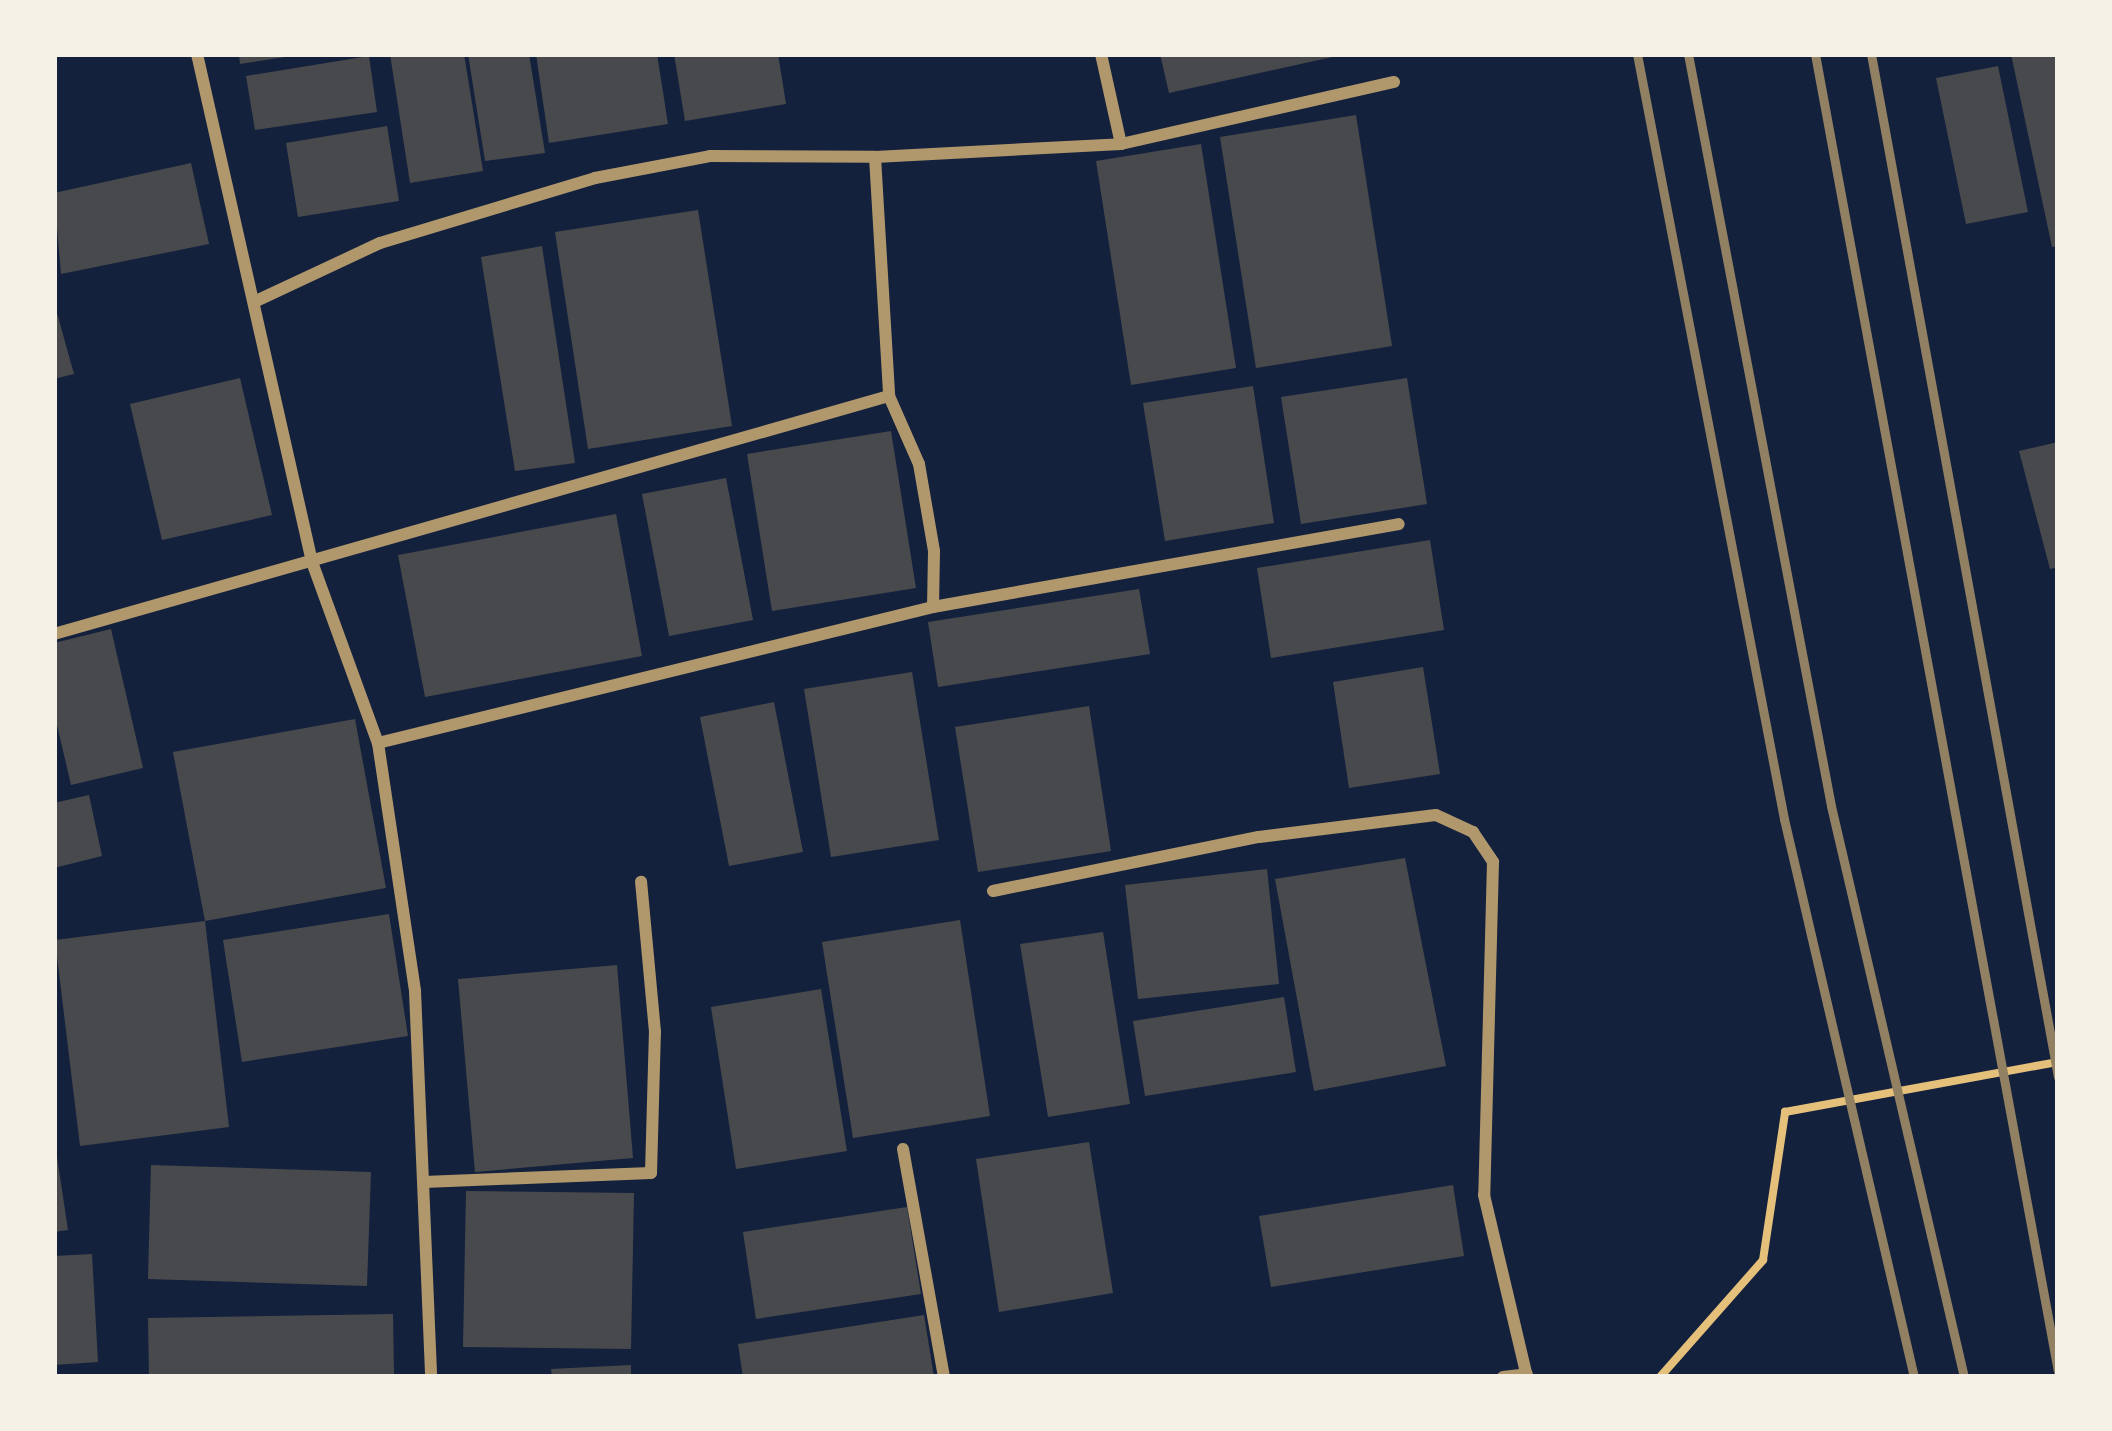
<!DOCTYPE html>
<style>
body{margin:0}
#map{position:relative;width:2112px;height:1431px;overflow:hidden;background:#14213d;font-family:"Titillium Web",sans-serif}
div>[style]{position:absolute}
.building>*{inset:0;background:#48494c}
.path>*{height:8px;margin:-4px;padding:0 4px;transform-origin:4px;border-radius:4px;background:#e5c07b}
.minor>*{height:12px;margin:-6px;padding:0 6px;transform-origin:6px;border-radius:6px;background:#b1986c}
.rail>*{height:9px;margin:-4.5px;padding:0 4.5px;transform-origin:4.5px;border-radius:4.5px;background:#918062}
span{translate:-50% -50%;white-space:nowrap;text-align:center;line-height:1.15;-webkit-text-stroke:12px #f6f1e7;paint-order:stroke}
.frame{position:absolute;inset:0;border:57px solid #f6f1e7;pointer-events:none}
</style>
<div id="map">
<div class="building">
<div style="clip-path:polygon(239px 54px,285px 54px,285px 57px,240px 64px)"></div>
<div style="clip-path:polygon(390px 54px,464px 54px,483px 171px,410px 183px)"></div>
<div style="clip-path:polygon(468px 54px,529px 54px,545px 153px,485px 161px)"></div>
<div style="clip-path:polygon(536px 54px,657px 54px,668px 124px,549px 143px)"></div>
<div style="clip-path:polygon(674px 54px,778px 54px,786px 104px,685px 121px)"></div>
<div style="clip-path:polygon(1160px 54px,1336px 54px,1337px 56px,1169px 93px)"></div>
<div style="clip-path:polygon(2011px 54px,2058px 54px,2058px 246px,2052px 247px)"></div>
<div style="clip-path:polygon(369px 56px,377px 112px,255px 130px,246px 76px)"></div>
<div style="clip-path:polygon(1998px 66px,2028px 212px,1966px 224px,1936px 78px)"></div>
<div style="clip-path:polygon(1356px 115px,1392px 346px,1256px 368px,1220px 137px)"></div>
<div style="clip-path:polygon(387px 126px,399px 201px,298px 217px,286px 143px)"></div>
<div style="clip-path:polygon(1201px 144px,1236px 368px,1131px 385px,1096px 161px)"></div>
<div style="clip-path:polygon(191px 163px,209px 244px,61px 274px,54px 193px)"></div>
<div style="clip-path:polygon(698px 210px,732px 426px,588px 449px,555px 232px)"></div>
<div style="clip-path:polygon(542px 246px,575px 463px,515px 471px,481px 257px)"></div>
<div style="clip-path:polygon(55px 306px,74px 374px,54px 379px,54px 307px)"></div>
<div style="clip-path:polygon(240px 378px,272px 515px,162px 540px,130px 404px)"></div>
<div style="clip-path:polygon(1407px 378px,1427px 504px,1301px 524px,1281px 397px)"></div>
<div style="clip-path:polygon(1253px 386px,1274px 523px,1165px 541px,1143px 403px)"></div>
<div style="clip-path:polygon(891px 431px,916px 588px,772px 611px,747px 454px)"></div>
<div style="clip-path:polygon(2058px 442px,2058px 567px,2050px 569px,2019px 451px)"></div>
<div style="clip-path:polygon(726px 478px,753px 620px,669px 636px,642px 494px)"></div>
<div style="clip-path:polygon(616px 514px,642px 656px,425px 697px,398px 555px)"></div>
<div style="clip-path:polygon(1430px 540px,1444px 630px,1271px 658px,1257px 568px)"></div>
<div style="clip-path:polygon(1139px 589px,1150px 654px,938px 687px,928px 622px)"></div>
<div style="clip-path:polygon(111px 629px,143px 768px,71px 785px,54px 712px,54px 643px)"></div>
<div style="clip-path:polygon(1423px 667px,1440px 774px,1349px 788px,1333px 682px)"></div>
<div style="clip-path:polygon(912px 672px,939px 840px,831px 857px,804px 689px)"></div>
<div style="clip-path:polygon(774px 702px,803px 852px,729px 866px,700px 717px)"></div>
<div style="clip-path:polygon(1089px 706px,1111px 851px,978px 872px,955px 727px)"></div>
<div style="clip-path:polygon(355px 719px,386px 888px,205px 921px,173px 752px)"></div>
<div style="clip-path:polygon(89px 795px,102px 856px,54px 868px,54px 803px)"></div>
<div style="clip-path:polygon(1405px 858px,1446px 1066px,1314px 1091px,1275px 879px)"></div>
<div style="clip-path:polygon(1267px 869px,1279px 984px,1138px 999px,1125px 885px)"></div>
<div style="clip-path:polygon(389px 914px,408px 1036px,242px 1062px,223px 940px)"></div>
<div style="clip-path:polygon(960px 920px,990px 1116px,853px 1138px,822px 942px)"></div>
<div style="clip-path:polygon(205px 921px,229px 1127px,80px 1146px,55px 940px)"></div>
<div style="clip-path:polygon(1103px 932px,1130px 1104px,1048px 1117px,1020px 944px)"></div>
<div style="clip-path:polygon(617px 965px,633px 1158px,475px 1172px,458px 979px)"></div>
<div style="clip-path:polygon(821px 989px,847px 1151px,736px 1169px,711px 1007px)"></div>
<div style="clip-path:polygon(1284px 997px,1296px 1072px,1145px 1096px,1133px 1021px)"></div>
<div style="clip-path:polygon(54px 1137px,68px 1230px,54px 1232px)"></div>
<div style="clip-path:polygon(1089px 1142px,1113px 1293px,999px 1312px,976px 1159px)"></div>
<div style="clip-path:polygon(151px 1165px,371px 1172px,367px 1286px,148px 1279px)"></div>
<div style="clip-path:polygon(1453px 1185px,1464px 1256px,1271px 1287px,1259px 1216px)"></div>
<div style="clip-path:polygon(466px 1191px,634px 1193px,631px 1349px,463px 1347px)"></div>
<div style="clip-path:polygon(907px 1207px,921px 1294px,756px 1319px,743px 1232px)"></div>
<div style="clip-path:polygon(92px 1254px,98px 1362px,54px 1365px,54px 1256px)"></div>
<div style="clip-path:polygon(393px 1314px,394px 1377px,149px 1377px,148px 1318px)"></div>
<div style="clip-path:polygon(924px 1315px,934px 1377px,743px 1377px,738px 1344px)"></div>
<div style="clip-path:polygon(631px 1365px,631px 1377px,552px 1377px,551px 1369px)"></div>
</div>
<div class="path">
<div style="left:1660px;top:1377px;width:156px;rotate:-48.6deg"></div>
<div style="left:1763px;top:1260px;width:150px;rotate:-81.5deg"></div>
<div style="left:1785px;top:1112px;width:278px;rotate:-10.4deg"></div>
</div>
<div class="minor">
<div style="left:197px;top:54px;width:521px;rotate:77.24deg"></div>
<div style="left:312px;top:562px;width:193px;rotate:70deg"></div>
<div style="left:378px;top:743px;width:251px;rotate:81.5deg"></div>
<div style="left:415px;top:991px;width:386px;rotate:87.6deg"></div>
<div style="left:1101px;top:54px;width:92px;rotate:77.5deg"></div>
<div style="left:875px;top:157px;width:239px;rotate:86.6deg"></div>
<div style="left:889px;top:396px;width:74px;rotate:66.2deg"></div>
<div style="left:919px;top:464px;width:88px;rotate:80.2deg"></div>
<div style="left:934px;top:551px;width:56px;rotate:91deg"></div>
<div style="left:254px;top:302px;width:139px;rotate:-25.1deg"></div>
<div style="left:380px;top:243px;width:225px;rotate:-16.8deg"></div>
<div style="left:595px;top:178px;width:117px;rotate:-10.8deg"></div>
<div style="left:710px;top:156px;width:165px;rotate:0.3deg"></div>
<div style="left:875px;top:157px;width:246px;rotate:-3deg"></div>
<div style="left:1121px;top:144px;width:280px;rotate:-12.8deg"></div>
<div style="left:54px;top:634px;width:868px;rotate:-15.91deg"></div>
<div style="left:378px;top:743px;width:571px;rotate:-13.77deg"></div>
<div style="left:933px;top:607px;width:473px;rotate:-10.1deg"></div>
<div style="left:993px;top:891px;width:271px;rotate:-11.5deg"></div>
<div style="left:1259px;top:837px;width:178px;rotate:-7.1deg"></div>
<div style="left:1436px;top:815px;width:41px;rotate:24.7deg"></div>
<div style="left:1473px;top:832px;width:36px;rotate:56deg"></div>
<div style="left:1493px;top:862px;width:333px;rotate:91.5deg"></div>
<div style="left:1484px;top:1195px;width:187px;rotate:76.7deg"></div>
<div style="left:903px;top:1149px;width:232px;rotate:79.8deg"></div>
<div style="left:424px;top:1182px;width:227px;rotate:-2.3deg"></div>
<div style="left:651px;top:1173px;width:141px;rotate:-88.4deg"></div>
<div style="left:655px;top:1032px;width:151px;rotate:-95.3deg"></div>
<div style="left:1503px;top:1377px;width:24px;rotate:-7deg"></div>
</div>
<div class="rail">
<div style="left:1637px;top:54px;width:779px;rotate:79.12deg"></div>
<div style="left:1784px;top:819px;width:573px;rotate:76.89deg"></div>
<div style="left:1688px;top:54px;width:765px;rotate:79.23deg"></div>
<div style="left:1831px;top:806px;width:586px;rotate:76.89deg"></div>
<div style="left:1815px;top:54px;width:1339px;rotate:79.55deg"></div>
<div style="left:1871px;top:54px;width:1040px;rotate:79.64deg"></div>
</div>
<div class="frame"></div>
</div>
